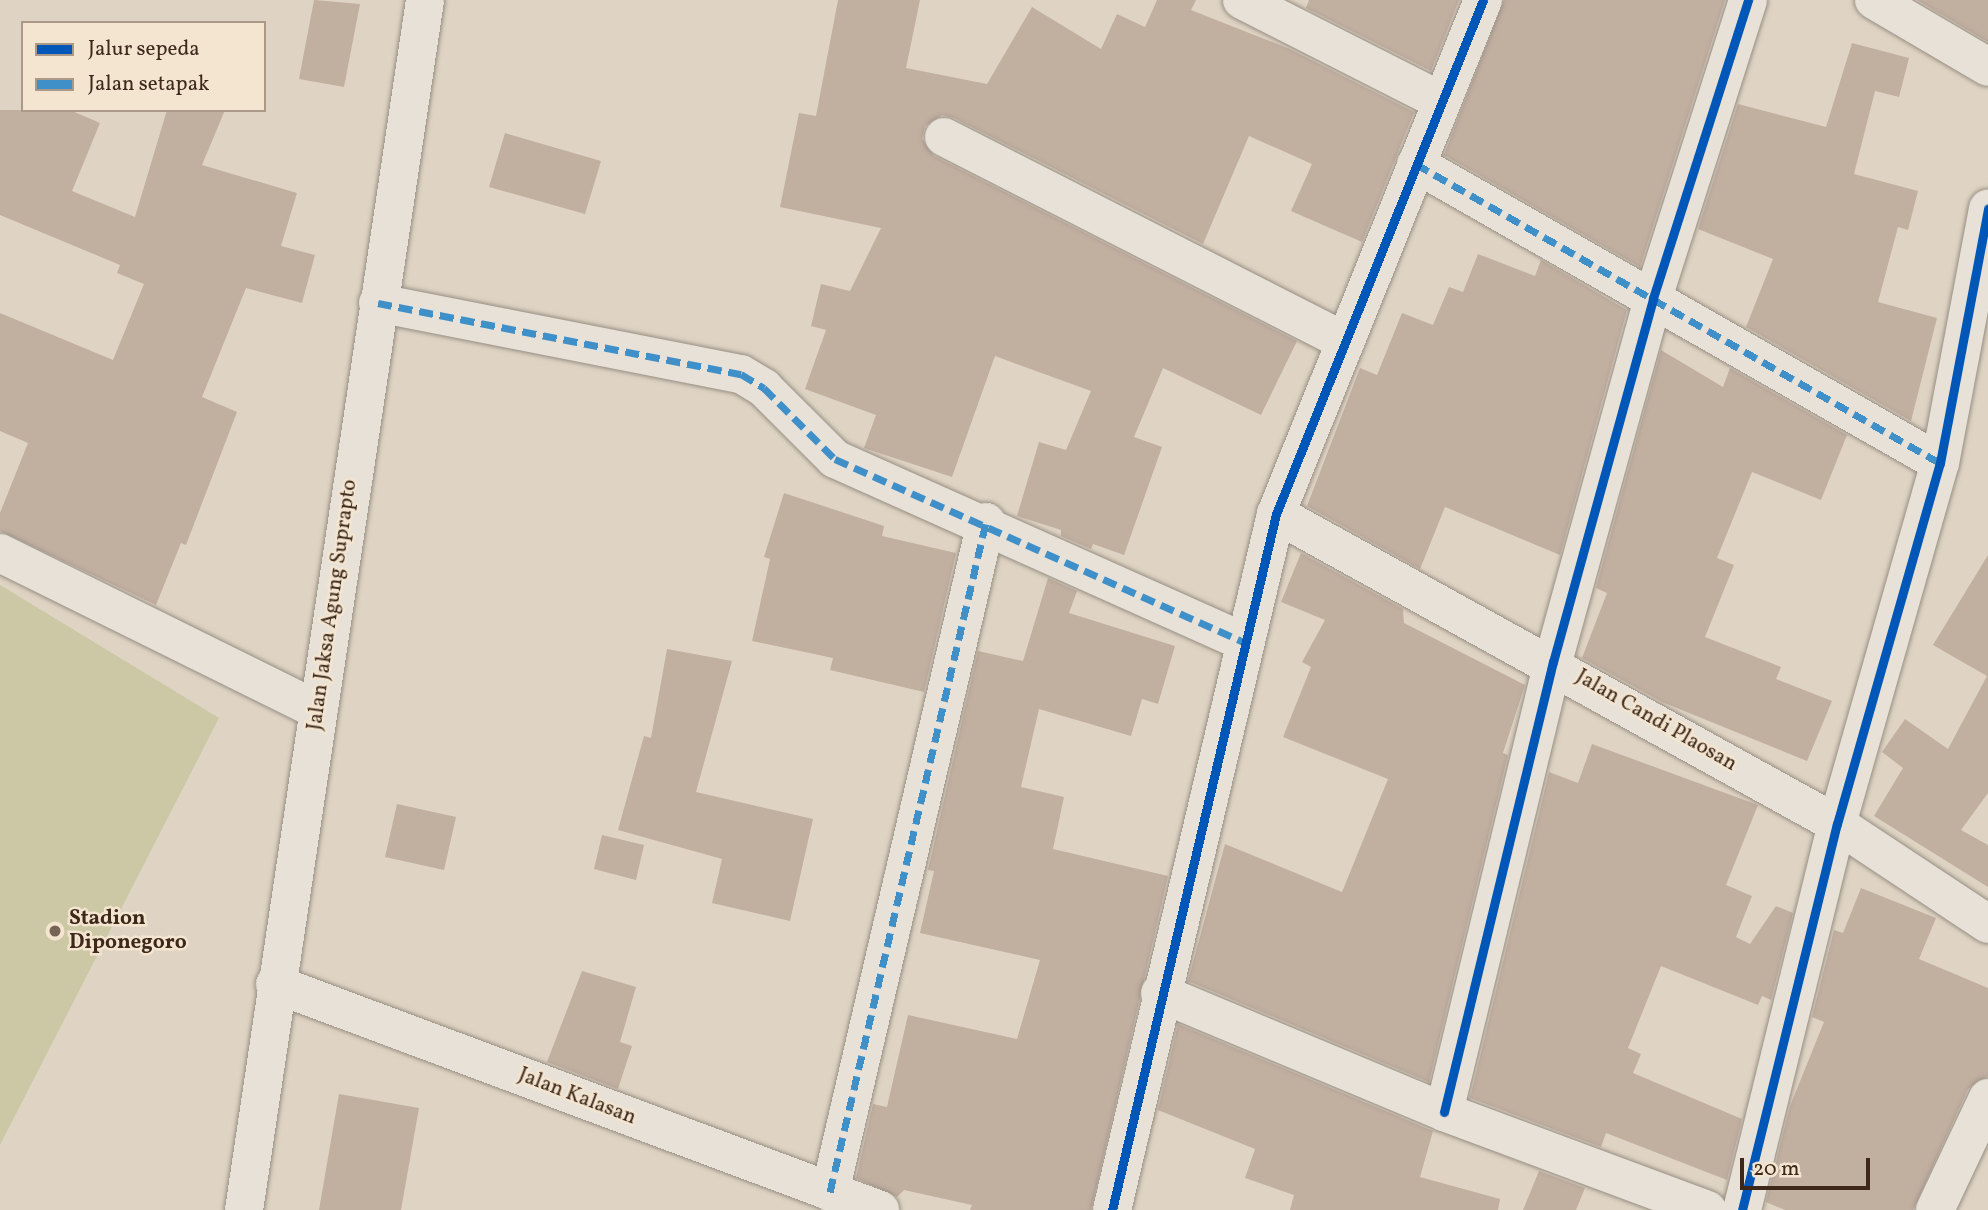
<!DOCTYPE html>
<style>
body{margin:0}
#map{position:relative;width:1988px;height:1210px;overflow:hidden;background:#dfd4c3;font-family:Vollkorn,serif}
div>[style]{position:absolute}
.green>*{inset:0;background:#ccc7a4}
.building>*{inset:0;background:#c1afa0}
.roads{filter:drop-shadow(0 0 2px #978e83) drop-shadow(0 0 2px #978e83)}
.street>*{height:38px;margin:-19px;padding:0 19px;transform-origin:19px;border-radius:19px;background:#e7e1d7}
.secondary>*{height:38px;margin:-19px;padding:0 19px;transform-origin:19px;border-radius:19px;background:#e7e1d7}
.quiet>*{height:7px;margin-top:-3.5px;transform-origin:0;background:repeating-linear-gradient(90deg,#3f8fc9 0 14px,transparent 0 21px)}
.cycleway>*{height:9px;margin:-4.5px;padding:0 4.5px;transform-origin:4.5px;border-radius:4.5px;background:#0057b8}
.dots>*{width:19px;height:19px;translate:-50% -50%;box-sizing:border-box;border:4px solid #f3e5d0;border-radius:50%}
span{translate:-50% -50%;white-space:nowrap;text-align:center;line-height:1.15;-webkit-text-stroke:5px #f3e5d0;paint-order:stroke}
.street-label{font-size:21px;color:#3d281a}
.poi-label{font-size:21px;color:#3d281a;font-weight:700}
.left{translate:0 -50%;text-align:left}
.legend{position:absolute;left:21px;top:21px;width:245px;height:91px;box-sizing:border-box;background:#f3e5d0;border:2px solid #aa9987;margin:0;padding:9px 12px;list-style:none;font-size:21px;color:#3d281a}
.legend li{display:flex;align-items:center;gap:14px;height:35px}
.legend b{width:35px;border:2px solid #aa9987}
.scale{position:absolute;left:1740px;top:1158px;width:130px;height:32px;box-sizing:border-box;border:4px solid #3d281a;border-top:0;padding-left:9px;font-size:21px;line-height:24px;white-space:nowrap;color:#3d281a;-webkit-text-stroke:5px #f3e5d0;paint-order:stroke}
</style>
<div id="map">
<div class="green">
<div style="clip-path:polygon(0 585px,219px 718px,0 1145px)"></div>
</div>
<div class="building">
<div style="clip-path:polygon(314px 0,360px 4px,344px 87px,299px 79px)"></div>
<div style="clip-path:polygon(838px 0,920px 0,906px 68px,987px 84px,1032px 7px,1101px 49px,1117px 14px,1145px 27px,1157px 0,1196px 0,1191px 10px,1290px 49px,1414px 112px,1362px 242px,1291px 211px,1312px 164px,1249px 136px,1203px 244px,954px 118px,942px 115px,925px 126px,922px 139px,934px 156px,1297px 341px,1261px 415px,1163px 368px,1134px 437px,1162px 447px,1124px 555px,1093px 544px,1091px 549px,1061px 536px,1061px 530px,1017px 516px,1039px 442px,1066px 450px,1091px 391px,995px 356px,952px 477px,864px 448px,876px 415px,805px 389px,826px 330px,811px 326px,821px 284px,850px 291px,881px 228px,780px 207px,799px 113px,816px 116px)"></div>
<div style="clip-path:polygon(1309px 0,1459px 0,1431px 71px,1306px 8px)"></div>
<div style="clip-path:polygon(1504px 0,1725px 0,1640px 267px,1444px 155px)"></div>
<div style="clip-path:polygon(1917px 0,1988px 0,1988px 42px)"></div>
<div style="clip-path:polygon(1852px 43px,1909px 58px,1899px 97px,1875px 91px,1854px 174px,1918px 191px,1908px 230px,1898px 227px,1878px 302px,1937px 318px,1911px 421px,1746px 327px,1773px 259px,1698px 229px,1738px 104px,1826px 127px)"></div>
<div style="clip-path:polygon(0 110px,70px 110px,100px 123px,72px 191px,135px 217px,167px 110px,225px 110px,202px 165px,297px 193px,281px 246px,315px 255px,302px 303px,246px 288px,202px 397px,237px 412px,186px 545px,181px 543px,156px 605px,0 531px,0 513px,28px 443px,0 431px,0 313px,113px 360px,144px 284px,117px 273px,120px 265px,0 215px)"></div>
<div style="clip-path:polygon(505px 133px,601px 161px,585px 214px,489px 187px)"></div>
<div style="clip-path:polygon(1478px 254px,1535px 276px,1541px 260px,1627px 310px,1560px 555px,1445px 507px,1420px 569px,1307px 506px,1360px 368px,1377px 375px,1402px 313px,1433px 325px,1449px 287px,1463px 292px)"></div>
<div style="clip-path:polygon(1661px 350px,1723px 387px,1730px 368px,1847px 435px,1821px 500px,1752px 472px,1717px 558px,1734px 565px,1705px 637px,1781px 667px,1776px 679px,1832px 701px,1807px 761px,1662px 702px,1582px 658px,1607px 593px,1596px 588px)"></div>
<div style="clip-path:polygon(784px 493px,884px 526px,882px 536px,956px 553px,924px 692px,830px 670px,833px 658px,752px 641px,770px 559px,764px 557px)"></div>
<div style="clip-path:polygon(1301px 553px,1403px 609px,1404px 623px,1525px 685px,1503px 753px,1508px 755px,1429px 1082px,1188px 981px,1225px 844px,1342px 892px,1388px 779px,1283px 737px,1311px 667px,1302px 662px,1325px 620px,1281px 602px)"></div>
<div style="clip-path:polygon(1988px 555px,1988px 793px,1961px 830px,1988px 845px,1988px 887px,1874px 816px,1903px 768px,1882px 752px,1905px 719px,1948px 749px,1987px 676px,1933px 645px)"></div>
<div style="clip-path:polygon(1048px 578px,1077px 591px,1069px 613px,1175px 646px,1158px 704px,1142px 699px,1131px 736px,1039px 709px,1021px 787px,1064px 797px,1053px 849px,1168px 876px,1091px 1210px,970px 1210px,972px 1205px,904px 1190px,897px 1197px,856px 1178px,873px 1104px,887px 1107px,908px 1015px,1017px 1039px,1040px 960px,920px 933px,934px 871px,928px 870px,978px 651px,1023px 661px)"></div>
<div style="clip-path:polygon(667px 649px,732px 661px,696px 792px,813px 819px,790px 921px,712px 903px,722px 859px,618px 830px,644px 736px,651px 738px)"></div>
<div style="clip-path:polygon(1592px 744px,1758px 805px,1726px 885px,1752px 896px,1736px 937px,1750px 944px,1776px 906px,1793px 913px,1771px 1000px,1762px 996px,1758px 1005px,1661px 966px,1628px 1048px,1641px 1054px,1633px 1073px,1742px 1119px,1727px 1180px,1606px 1133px,1601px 1147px,1470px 1098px,1549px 772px,1578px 783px)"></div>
<div style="clip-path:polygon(397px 804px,456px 817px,444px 870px,385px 857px)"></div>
<div style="clip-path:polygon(602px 835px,644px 845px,636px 880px,594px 869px)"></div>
<div style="clip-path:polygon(1861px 888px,1936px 918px,1919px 959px,1988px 988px,1988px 1076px,1968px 1089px,1913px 1210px,1785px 1210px,1766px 1202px,1790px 1106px,1824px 1022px,1812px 1017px,1834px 930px,1843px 933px)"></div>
<div style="clip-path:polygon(582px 971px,636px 987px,620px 1042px,632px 1046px,618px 1089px,547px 1062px)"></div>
<div style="clip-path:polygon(1178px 1024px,1433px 1131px,1420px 1177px,1500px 1199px,1498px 1210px,1290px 1210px,1294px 1195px,1245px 1178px,1255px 1149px,1158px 1110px)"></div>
<div style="clip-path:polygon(339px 1094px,419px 1108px,401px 1210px,319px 1210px)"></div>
<div style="clip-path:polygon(1539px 1171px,1585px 1188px,1576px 1210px,1523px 1210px)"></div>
</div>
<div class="roads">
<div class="street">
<div style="left:1242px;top:0;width:223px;rotate:26.9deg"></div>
<div style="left:1874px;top:0;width:132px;rotate:30.4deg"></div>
<div style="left:944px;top:137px;width:447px;rotate:27deg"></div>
<div style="left:1416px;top:164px;width:603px;rotate:29.71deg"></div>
<div style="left:378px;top:303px;width:370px;rotate:11.1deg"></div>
<div style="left:741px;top:374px;width:27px;rotate:31deg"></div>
<div style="left:764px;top:388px;width:100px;rotate:45deg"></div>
<div style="left:835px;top:459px;width:448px;rotate:24.1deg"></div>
<div style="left:1276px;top:514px;width:641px;rotate:28.92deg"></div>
<div style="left:1837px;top:824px;width:181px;rotate:33.5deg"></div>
<div style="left:0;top:553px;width:355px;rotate:26.3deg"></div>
<div style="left:275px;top:984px;width:646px;rotate:20.48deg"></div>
<div style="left:1160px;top:993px;width:308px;rotate:22.7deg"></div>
<div style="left:1444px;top:1112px;width:281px;rotate:20.4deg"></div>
<div style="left:1444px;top:1112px;width:463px;rotate:-76.4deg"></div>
<div style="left:1553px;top:662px;width:377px;rotate:-74.6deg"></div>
<div style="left:1653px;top:298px;width:313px;rotate:-72.3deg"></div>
<div style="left:830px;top:1192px;width:688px;rotate:-76.89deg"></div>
<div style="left:1112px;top:1210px;width:715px;rotate:-76.74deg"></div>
<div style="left:1276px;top:514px;width:554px;rotate:-68.06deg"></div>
<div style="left:1742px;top:1210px;width:398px;rotate:-76.2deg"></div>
<div style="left:1837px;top:824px;width:375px;rotate:-74.1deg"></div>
<div style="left:1940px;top:463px;width:259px;rotate:-79.3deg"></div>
<div style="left:1935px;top:1210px;width:124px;rotate:-64.7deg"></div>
</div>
<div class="secondary">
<div style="left:244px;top:1210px;width:1223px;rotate:-81.49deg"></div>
</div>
</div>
<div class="quiet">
<div style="left:1416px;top:164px;width:603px;rotate:29.71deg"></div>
<div style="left:378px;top:303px;width:370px;rotate:11.1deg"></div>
<div style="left:741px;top:374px;width:27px;rotate:31deg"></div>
<div style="left:764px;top:388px;width:100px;rotate:45deg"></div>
<div style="left:835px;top:459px;width:448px;rotate:24.1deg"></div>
<div style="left:830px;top:1192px;width:688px;rotate:-76.89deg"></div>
</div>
<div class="cycleway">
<div style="left:1444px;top:1112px;width:463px;rotate:-76.4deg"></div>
<div style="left:1553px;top:662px;width:377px;rotate:-74.6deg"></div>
<div style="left:1653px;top:298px;width:313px;rotate:-72.3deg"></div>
<div style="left:1112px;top:1210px;width:715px;rotate:-76.74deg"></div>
<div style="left:1276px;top:514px;width:554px;rotate:-68.06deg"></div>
<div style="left:1742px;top:1210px;width:398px;rotate:-76.2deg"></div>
<div style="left:1837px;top:824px;width:375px;rotate:-74.1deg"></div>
<div style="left:1940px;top:463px;width:259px;rotate:-79.3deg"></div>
</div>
<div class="dots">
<div style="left:55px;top:931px;background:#766455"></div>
</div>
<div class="street-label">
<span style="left:333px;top:605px;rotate:-82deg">Jalan Jaksa Agung Suprapto</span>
<span style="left:1656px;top:721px;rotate:30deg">Jalan Candi Plaosan</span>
<span style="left:577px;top:1097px;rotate:21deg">Jalan Kalasan</span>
</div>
<div class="poi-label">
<span class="left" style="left:69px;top:931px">Stadion<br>Diponegoro</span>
</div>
<ul class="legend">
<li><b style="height:9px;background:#0057b8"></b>Jalur sepeda</li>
<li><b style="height:9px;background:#3f8fc9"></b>Jalan setapak</li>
</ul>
<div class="scale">20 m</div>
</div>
